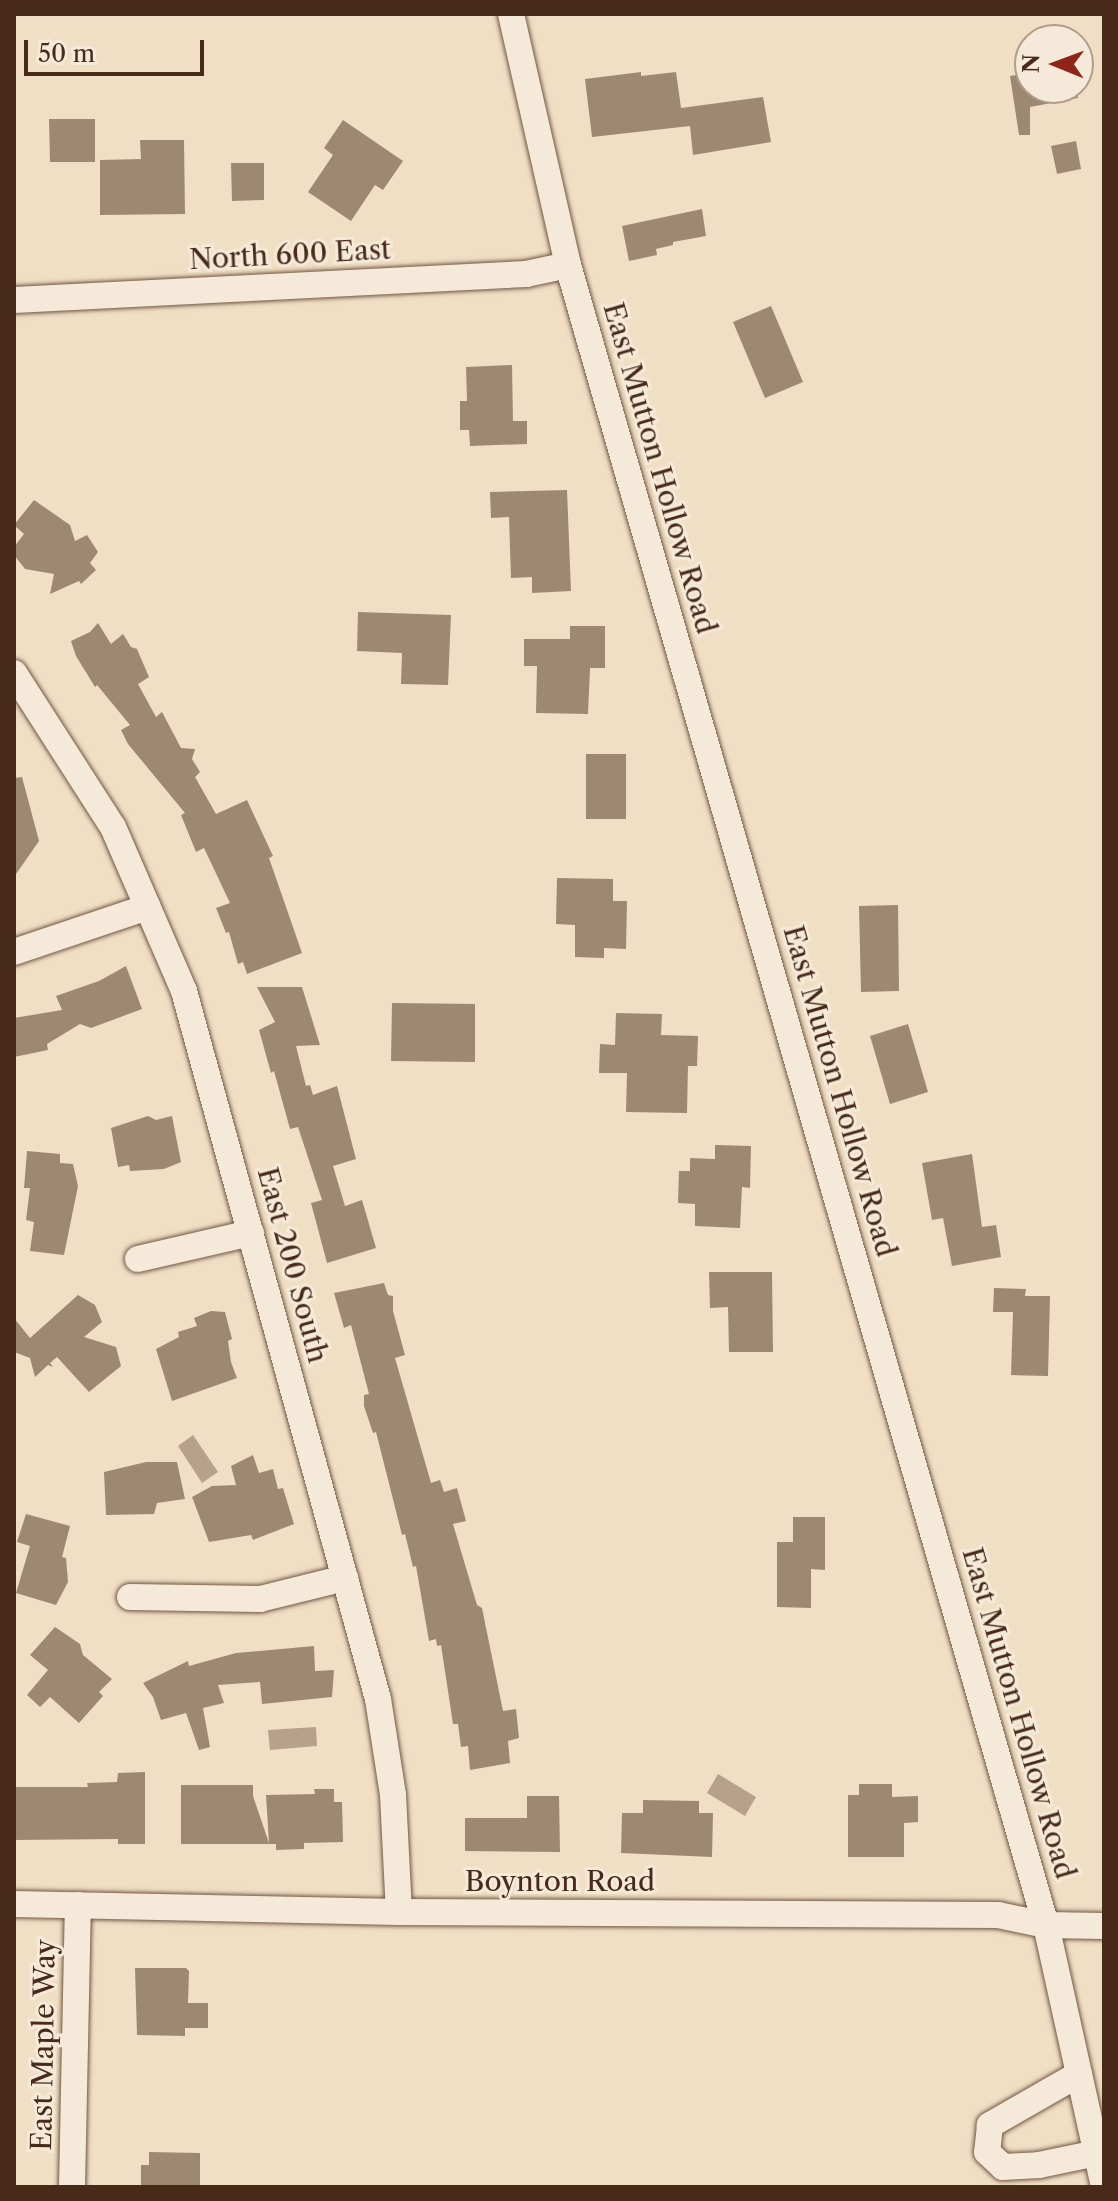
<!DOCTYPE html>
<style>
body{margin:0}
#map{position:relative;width:1118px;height:2201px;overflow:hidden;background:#f0dfc4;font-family:"Libre Caslon Text",serif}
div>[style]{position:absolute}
.water>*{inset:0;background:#b7a18a}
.building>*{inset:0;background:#9f8872}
.roads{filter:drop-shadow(0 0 2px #725744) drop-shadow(0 0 2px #725744)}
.minor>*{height:26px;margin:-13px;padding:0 13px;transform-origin:13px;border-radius:13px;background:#f5ead9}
span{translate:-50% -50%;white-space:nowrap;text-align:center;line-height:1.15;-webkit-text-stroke:6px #f5ead9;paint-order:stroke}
.street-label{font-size:28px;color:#482a19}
.frame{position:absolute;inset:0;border:16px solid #482a19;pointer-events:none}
.north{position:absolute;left:1014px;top:24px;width:80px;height:80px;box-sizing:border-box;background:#f5ead9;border:2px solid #b09d8c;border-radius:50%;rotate:271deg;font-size:22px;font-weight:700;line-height:32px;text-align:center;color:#482a19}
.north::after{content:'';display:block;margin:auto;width:28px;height:36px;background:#8f2418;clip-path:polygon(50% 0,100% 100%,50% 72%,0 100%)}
.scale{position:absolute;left:24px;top:40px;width:180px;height:36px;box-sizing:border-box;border:4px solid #482a19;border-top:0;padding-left:10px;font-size:24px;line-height:28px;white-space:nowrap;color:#482a19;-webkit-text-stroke:6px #f5ead9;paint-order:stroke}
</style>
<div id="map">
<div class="water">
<div style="clip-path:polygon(193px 1435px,218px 1472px,202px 1483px,178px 1446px)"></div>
<div style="clip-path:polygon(316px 1727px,317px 1746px,270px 1750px,268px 1730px)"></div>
<div style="clip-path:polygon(718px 1774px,756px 1797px,745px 1816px,707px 1793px)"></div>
</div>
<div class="building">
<div style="clip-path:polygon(641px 72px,641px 76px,676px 72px,681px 108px,763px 97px,771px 142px,693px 155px,690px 126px,592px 137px,585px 79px)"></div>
<div style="clip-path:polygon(1030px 73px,1030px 88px,1077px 88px,1078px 98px,1030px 107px,1030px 135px,1019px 135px,1010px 76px)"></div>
<div style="clip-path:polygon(49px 119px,95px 119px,95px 162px,50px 162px)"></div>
<div style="clip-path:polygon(343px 120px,403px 161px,383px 190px,375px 185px,351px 221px,308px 192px,333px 155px,324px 148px)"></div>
<div style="clip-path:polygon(140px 140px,184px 140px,185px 214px,100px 215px,100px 160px,141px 159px)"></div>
<div style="clip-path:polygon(1076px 141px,1081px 169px,1057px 174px,1051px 146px)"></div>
<div style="clip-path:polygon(231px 163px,264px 163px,264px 200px,232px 201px)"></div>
<div style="clip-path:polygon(702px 209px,706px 236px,673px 242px,673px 245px,656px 249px,657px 255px,629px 261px,622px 226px)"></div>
<div style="clip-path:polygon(771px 306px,803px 382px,765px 398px,733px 322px)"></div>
<div style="clip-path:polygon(512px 365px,513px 421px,527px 421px,527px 444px,470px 446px,469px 430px,460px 430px,460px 401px,467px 401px,466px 367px)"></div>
<div style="clip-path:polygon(567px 490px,571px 591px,532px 593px,532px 577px,511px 578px,509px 517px,491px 518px,490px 492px)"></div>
<div style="clip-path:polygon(34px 500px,70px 525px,75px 541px,87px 535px,98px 552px,90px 563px,96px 570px,81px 584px,79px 581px,50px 594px,54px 574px,25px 569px,14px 555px,14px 547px,24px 534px,14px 525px)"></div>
<div style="clip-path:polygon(358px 612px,451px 615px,448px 685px,401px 684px,402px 653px,357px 651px)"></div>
<div style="clip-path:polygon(98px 623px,111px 644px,123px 634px,131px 647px,137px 649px,149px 677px,138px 684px,156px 717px,162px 712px,181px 748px,195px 749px,192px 759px,200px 772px,195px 777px,216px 814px,247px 800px,273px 856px,269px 858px,302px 953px,247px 974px,243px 962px,238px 964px,229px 932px,226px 933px,216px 908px,230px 903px,204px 848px,196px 852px,181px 815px,185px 813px,128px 744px,121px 730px,130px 725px,97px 685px,95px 687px,76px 656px,71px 641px,90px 632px)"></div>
<div style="clip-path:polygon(570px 626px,605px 626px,605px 668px,590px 668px,588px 714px,536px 713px,537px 666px,524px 666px,524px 639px,570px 639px)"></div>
<div style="clip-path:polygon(586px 754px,626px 754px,626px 819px,586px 819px)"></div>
<div style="clip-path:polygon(22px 777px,39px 841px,14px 877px,14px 778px)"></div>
<div style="clip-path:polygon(557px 878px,613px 879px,613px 901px,627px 901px,626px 949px,604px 948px,604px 958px,575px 957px,575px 925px,556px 924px)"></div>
<div style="clip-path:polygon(898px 905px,899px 991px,861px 992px,859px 906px)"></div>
<div style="clip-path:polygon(126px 966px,142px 1009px,91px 1028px,80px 1024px,47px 1044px,48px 1050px,14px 1057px,14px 1018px,62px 1010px,56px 996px,99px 981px)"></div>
<div style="clip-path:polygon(257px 987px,302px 987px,320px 1045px,296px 1046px,306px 1086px,310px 1085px,313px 1095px,337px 1086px,356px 1159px,333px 1166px,345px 1206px,362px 1200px,376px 1248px,327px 1263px,311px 1203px,322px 1200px,298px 1127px,290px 1129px,274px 1071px,271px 1073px,259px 1030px,275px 1022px)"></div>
<div style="clip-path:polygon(392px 1003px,475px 1004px,475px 1062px,391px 1061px)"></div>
<div style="clip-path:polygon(616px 1013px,662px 1014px,661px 1035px,698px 1036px,697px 1066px,688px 1066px,687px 1113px,626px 1112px,627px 1073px,599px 1073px,600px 1044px,615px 1045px)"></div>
<div style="clip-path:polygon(908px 1024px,928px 1092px,890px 1104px,870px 1036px)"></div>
<div style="clip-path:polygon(148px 1116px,156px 1120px,172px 1116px,181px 1162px,164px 1169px,130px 1171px,129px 1165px,118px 1167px,111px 1128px)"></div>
<div style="clip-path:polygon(715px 1145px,751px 1146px,750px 1188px,742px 1187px,740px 1228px,695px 1226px,695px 1204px,678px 1203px,679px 1171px,690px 1171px,690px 1158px,715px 1159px)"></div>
<div style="clip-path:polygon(27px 1151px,60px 1154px,60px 1163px,73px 1164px,78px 1186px,64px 1255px,30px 1251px,34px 1222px,26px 1220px,30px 1188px,24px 1188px)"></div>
<div style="clip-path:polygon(972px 1154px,982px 1227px,996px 1225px,1001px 1257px,952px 1266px,943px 1218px,932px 1220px,922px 1163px)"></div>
<div style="clip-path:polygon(709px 1272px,772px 1272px,773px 1352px,729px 1352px,728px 1307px,710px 1308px)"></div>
<div style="clip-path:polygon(384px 1283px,388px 1295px,393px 1296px,393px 1311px,405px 1355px,395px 1358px,431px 1483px,440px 1480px,444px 1492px,457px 1488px,466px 1521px,453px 1524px,477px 1605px,482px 1608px,503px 1711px,516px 1709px,519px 1738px,508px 1741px,510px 1763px,470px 1770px,468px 1746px,461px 1747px,458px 1724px,453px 1724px,441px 1645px,437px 1646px,436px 1639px,429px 1641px,416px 1566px,413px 1567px,405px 1534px,402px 1535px,376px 1432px,373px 1433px,364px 1406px,364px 1395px,369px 1394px,351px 1325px,344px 1328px,334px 1293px)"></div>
<div style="clip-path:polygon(994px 1288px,1026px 1289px,1025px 1296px,1050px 1296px,1048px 1376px,1011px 1375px,1013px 1312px,993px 1312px)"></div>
<div style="clip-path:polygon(78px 1295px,95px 1305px,102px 1322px,84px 1337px,116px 1347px,121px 1366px,89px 1392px,57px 1357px,50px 1363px,53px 1367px,48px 1365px,35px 1377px,30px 1358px,14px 1352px,14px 1318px,30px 1338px)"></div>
<div style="clip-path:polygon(211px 1311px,225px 1312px,232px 1339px,228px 1341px,231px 1362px,237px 1378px,172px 1401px,156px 1349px,179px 1337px,178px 1332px,197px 1326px,194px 1318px)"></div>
<div style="clip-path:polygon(253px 1455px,259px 1473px,273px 1469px,278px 1489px,283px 1488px,294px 1524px,253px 1540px,251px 1535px,209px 1542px,192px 1497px,212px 1486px,236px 1485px,231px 1466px)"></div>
<div style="clip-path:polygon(146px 1462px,177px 1462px,185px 1499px,157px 1503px,154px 1514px,106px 1515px,104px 1472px)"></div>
<div style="clip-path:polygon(26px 1514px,70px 1526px,62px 1557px,66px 1558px,68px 1582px,56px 1605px,16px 1593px,30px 1546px,17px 1542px)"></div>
<div style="clip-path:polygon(793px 1517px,825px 1517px,825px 1570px,811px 1569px,811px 1608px,777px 1607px,777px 1542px,793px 1542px)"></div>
<div style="clip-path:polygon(55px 1627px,80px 1644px,83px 1655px,112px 1679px,99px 1692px,103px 1696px,79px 1723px,50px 1697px,40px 1707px,27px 1695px,48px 1670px,30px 1655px)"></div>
<div style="clip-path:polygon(314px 1646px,315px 1671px,334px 1670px,332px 1697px,262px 1704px,260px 1682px,218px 1685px,224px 1703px,203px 1708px,210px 1747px,199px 1750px,186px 1713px,161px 1720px,153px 1697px,143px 1683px,188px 1661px,189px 1666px,236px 1653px)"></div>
<div style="clip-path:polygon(145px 1772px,145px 1844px,118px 1844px,118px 1839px,14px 1840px,16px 1787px,88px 1787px,87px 1783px,117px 1782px,118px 1773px)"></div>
<div style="clip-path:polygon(859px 1784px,892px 1784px,892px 1797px,918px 1796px,918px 1822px,904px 1823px,904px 1857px,848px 1857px,848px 1795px,859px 1795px)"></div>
<div style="clip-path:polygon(181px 1785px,253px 1785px,253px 1796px,269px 1843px,266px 1795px,315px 1794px,314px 1789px,334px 1789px,334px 1802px,342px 1802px,343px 1842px,304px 1843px,304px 1849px,276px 1850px,276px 1844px,181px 1844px)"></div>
<div style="clip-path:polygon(527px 1796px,559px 1796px,560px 1852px,465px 1851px,465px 1818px,527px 1818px)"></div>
<div style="clip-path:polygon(643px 1800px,699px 1801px,699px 1813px,713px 1813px,712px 1857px,621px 1853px,622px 1813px,643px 1813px)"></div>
<div style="clip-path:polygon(135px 1968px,186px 1968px,189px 1971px,188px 2003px,208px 2003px,208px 2028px,185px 2028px,185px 2036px,137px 2035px)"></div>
<div style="clip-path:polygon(149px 2152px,200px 2153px,200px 2187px,141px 2187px,141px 2165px,149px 2165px)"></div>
</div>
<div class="roads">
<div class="minor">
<div style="left:511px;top:14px;width:257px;rotate:77.2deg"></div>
<div style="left:568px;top:265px;width:1727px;rotate:73.94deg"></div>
<div style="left:1046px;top:1925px;width:267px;rotate:77.5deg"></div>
<div style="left:14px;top:300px;width:513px;rotate:-2.91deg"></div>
<div style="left:526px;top:274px;width:43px;rotate:-12.1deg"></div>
<div style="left:14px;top:673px;width:183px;rotate:57.3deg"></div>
<div style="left:113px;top:827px;width:179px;rotate:66.6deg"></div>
<div style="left:184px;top:991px;width:734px;rotate:74.68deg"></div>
<div style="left:378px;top:1699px;width:97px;rotate:81.1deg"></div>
<div style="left:393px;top:1795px;width:117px;rotate:87.1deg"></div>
<div style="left:14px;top:952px;width:141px;rotate:-18.6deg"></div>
<div style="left:138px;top:1259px;width:116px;rotate:-13deg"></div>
<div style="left:130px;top:1597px;width:130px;rotate:0.9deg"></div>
<div style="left:260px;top:1599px;width:88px;rotate:-13.9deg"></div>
<div style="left:14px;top:1904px;width:385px;rotate:1.2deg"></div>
<div style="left:399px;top:1912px;width:599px;rotate:0.29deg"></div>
<div style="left:998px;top:1915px;width:49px;rotate:11.8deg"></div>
<div style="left:1046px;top:1925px;width:58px;rotate:1deg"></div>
<div style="left:1079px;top:2074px;width:103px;rotate:150.2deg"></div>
<div style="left:990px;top:2125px;width:27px;rotate:96deg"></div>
<div style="left:987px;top:2152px;width:22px;rotate:43deg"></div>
<div style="left:1003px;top:2167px;width:36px;rotate:-3deg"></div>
<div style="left:1039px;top:2165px;width:59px;rotate:-11.7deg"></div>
<div style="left:72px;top:2187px;width:282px;rotate:-88.8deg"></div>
</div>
</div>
<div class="street-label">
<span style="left:290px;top:254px;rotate:-3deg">North 600 East</span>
<span style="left:660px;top:468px;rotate:74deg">East Mutton Hollow Road</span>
<span style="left:840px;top:1091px;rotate:74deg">East Mutton Hollow Road</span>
<span style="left:293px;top:1265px;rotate:75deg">East 200 South</span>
<span style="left:1019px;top:1713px;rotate:74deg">East Mutton Hollow Road</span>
<span style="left:560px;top:1881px">Boynton Road</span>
<span style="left:43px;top:2045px;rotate:-89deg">East Maple Way</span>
</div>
<div class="frame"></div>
<div class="north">N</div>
<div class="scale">50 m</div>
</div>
